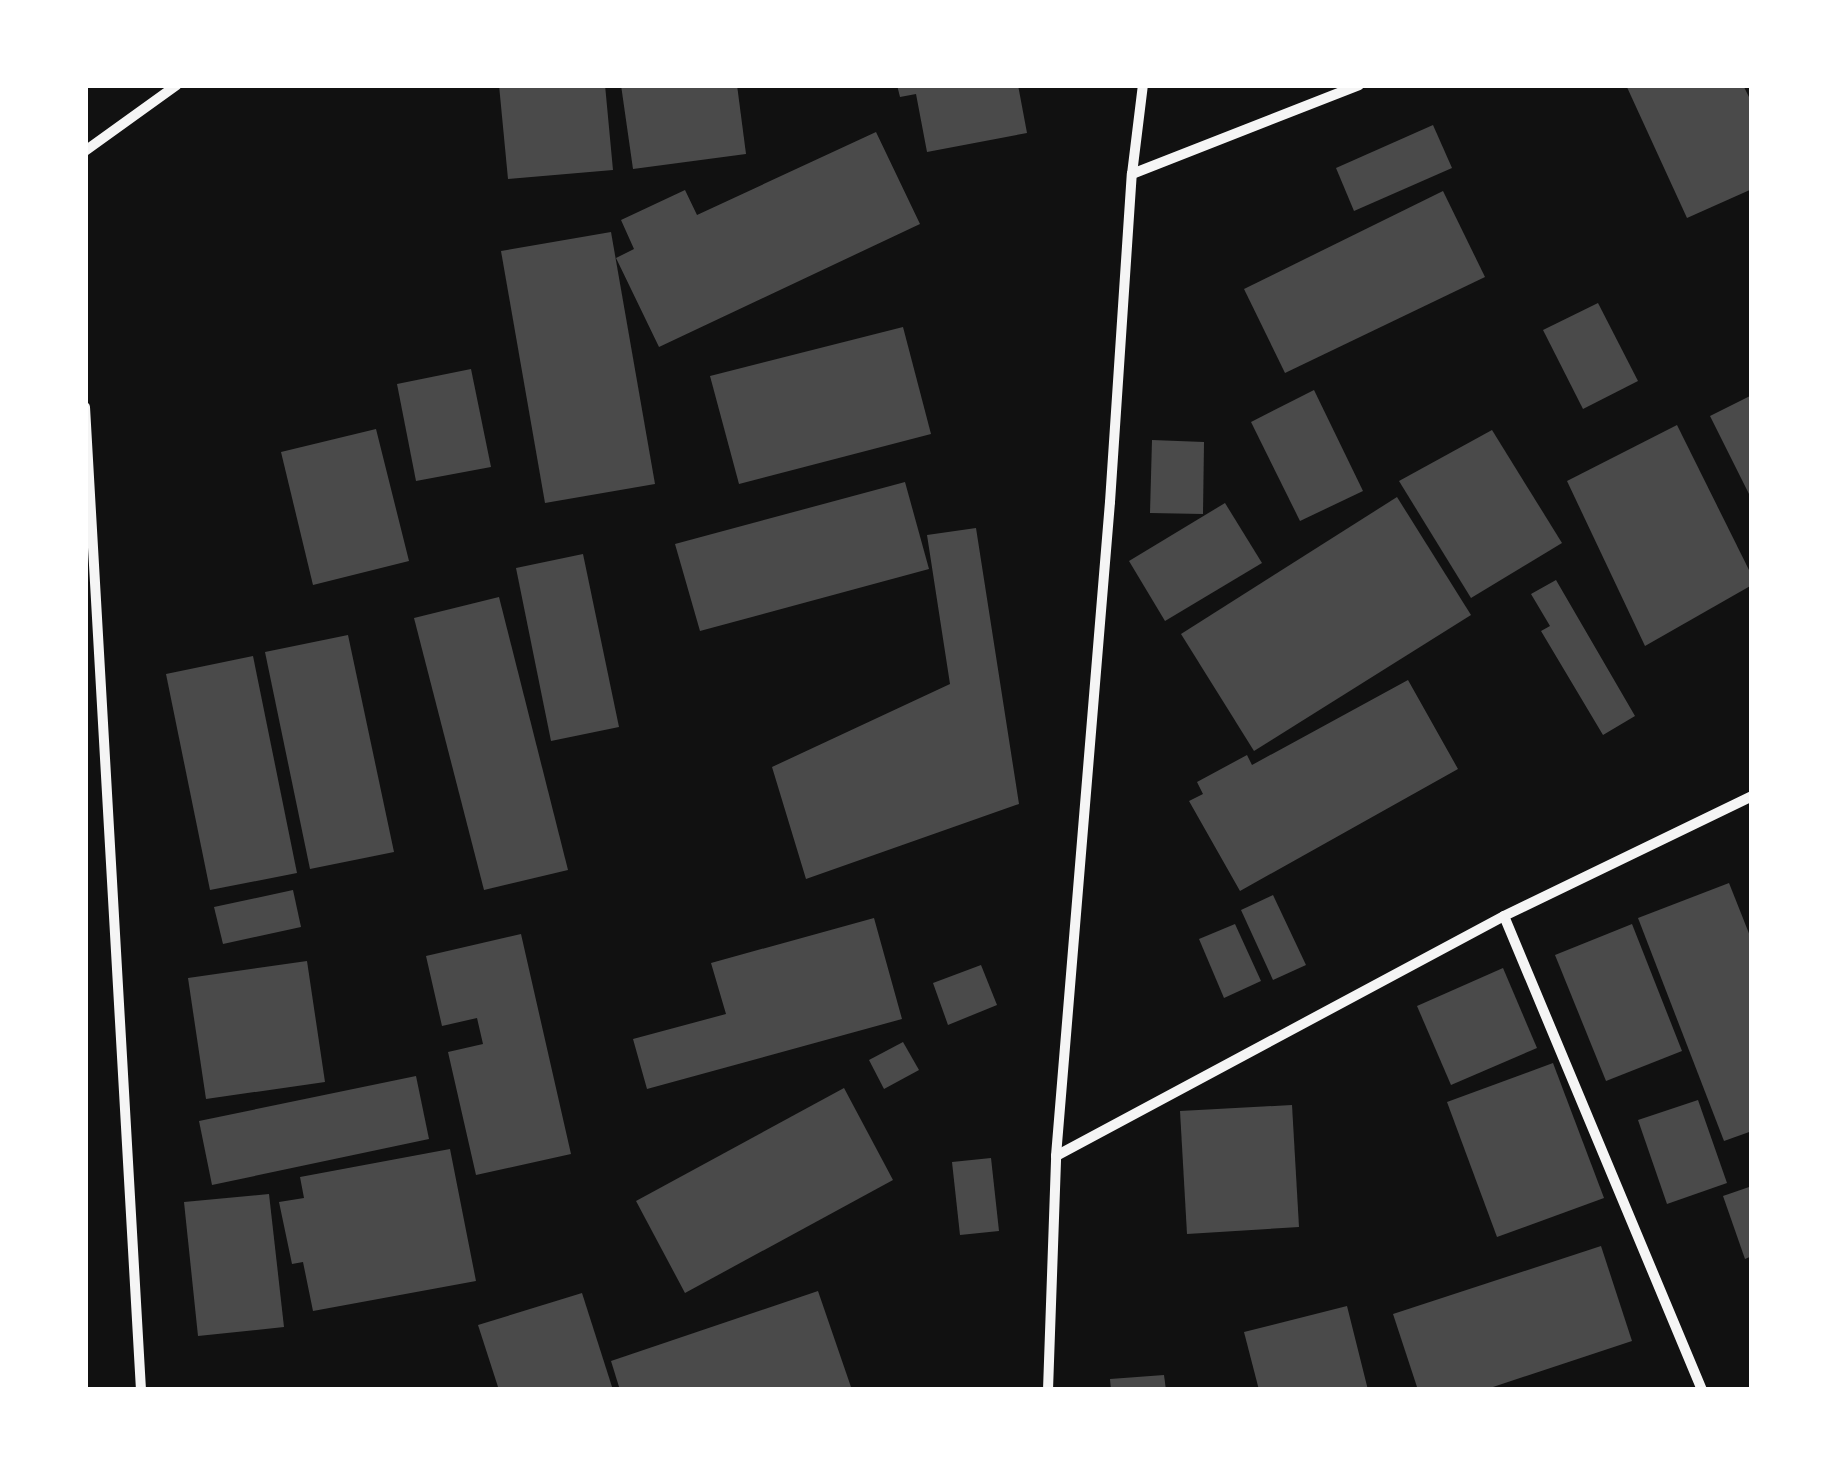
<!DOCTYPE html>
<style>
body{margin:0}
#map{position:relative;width:1837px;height:1475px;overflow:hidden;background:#111;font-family:Lato,sans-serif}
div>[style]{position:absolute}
.building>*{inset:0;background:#4a4a4a}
.minor>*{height:10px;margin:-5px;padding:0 5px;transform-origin:5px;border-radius:5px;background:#f5f5f5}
span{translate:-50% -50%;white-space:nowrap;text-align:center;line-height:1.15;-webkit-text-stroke:8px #fff;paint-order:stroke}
.frame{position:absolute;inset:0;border:88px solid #fff;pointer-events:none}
</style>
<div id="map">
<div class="building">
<div style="clip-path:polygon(499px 85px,605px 85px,613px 170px,508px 179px)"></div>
<div style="clip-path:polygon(621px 85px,737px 85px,746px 154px,633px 169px)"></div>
<div style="clip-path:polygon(897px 85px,1018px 85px,1027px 133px,927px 152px,916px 94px,900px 97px)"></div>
<div style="clip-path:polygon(1626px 85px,1743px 85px,1752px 103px,1752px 189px,1687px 218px)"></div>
<div style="clip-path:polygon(1433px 125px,1452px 168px,1354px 211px,1336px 168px)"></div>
<div style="clip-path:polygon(876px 132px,920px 224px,659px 347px,616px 258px,634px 249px,621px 220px,685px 190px,697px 215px)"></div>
<div style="clip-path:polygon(1443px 191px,1485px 277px,1285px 373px,1244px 289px)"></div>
<div style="clip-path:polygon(611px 232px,655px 484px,545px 503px,501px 251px)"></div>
<div style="clip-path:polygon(1598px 303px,1638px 381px,1583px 409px,1543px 330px)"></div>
<div style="clip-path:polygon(903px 327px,931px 434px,739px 484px,710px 376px)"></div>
<div style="clip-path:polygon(471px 369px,491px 467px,416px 481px,397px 384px)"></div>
<div style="clip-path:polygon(1314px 390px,1363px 491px,1300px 521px,1251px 422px)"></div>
<div style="clip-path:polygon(1752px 395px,1752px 500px,1710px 416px)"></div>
<div style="clip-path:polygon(1677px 425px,1752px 576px,1752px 585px,1645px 646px,1567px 481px)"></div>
<div style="clip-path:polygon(376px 429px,409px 561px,313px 585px,281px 452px)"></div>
<div style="clip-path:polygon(1492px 430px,1562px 543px,1471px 598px,1399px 481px)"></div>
<div style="clip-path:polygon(1152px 440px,1204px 442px,1203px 514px,1150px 513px)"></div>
<div style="clip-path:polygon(905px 482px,929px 569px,700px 631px,675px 544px)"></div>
<div style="clip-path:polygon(1397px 497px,1471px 615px,1254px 751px,1181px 634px)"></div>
<div style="clip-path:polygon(1225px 503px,1262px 563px,1165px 621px,1129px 561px)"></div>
<div style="clip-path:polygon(976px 528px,1019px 804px,806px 879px,772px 767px,950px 684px,927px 535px)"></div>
<div style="clip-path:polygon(583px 554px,619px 727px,551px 741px,516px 568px)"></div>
<div style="clip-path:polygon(1556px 580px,1635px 716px,1603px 735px,1541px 631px,1550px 626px,1531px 594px)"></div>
<div style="clip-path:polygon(499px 597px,568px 870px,484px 890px,414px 618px)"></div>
<div style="clip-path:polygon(348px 635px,394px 852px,310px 869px,265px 652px)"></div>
<div style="clip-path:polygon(253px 656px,297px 873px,210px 890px,166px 674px)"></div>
<div style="clip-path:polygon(1408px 680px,1458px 769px,1240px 891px,1189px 801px,1203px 794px,1197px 782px,1247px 755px,1252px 765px)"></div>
<div style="clip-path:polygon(1729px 883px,1752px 941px,1752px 1131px,1724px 1141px,1638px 918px)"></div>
<div style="clip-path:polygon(293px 890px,301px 927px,223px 944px,214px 907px)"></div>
<div style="clip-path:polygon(1273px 895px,1306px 965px,1273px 980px,1241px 910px)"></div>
<div style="clip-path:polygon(874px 918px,902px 1019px,647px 1089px,633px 1039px,726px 1014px,711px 963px)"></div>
<div style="clip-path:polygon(1235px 924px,1261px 981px,1224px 998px,1199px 939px)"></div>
<div style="clip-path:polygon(1632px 924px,1682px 1051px,1606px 1081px,1555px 955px)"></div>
<div style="clip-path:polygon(521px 934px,571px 1154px,476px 1175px,448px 1052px,483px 1044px,477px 1018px,442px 1026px,426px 956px)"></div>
<div style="clip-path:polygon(307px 961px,325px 1082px,206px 1099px,188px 978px)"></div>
<div style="clip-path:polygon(981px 965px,997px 1005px,948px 1025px,933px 983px)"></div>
<div style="clip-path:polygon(1503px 968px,1537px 1048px,1451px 1085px,1417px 1006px)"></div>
<div style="clip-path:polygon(903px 1042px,919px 1070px,884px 1089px,869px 1060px)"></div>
<div style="clip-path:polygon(1553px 1063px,1604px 1198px,1497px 1237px,1447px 1102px)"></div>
<div style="clip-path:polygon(416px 1076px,429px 1139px,212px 1185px,199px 1121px)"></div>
<div style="clip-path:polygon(844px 1088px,893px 1180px,685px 1293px,636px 1201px)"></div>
<div style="clip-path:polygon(1698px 1100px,1727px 1183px,1667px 1204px,1638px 1120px)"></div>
<div style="clip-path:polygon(1292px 1105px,1299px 1227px,1187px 1234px,1180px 1111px)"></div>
<div style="clip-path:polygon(450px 1149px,476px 1281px,313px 1311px,303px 1262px,292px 1264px,279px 1202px,304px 1198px,300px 1177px)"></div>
<div style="clip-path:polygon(991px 1158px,999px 1231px,960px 1235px,952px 1162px)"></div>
<div style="clip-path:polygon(1752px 1186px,1752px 1256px,1745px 1259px,1723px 1196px)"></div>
<div style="clip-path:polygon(269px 1194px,284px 1327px,198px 1336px,184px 1202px)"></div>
<div style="clip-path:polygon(1601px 1246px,1632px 1341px,1484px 1390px,1418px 1390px,1393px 1314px)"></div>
<div style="clip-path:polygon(818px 1291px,852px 1390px,620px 1390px,611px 1361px)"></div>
<div style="clip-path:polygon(582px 1293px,613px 1390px,499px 1390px,478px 1325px)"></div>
<div style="clip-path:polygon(1347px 1306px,1368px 1390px,1259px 1390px,1244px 1332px)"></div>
<div style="clip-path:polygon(1164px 1375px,1166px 1390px,1111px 1390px,1110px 1379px)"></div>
</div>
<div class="minor">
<div style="left:85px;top:151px;width:113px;rotate:-35.7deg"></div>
<div style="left:1132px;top:174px;width:244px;rotate:-21.4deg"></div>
<div style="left:85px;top:407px;width:985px;rotate:86.74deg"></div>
<div style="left:1504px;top:916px;width:514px;rotate:67.33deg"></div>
<div style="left:1056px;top:1156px;width:508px;rotate:-28.18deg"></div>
<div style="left:1504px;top:916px;width:276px;rotate:-25.8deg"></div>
<div style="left:1048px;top:1390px;width:234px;rotate:-88deg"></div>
<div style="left:1056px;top:1156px;width:656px;rotate:-85.28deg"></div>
<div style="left:1110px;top:502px;width:329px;rotate:-86.2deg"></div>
<div style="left:1132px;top:174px;width:90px;rotate:-83deg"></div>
</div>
<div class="frame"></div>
</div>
